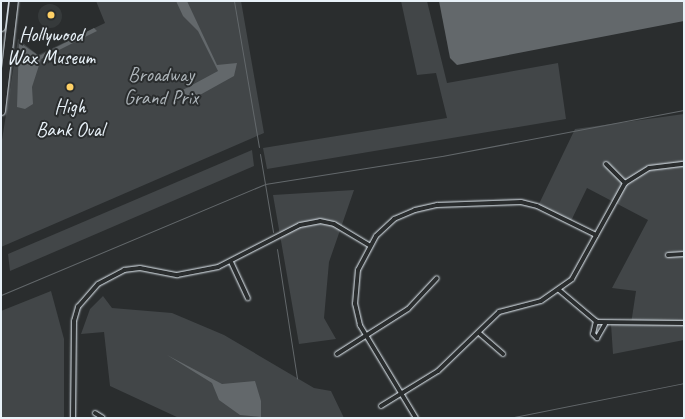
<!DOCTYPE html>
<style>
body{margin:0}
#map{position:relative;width:685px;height:419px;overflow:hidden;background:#2a2d2e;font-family:Caveat,sans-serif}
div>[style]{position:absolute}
.built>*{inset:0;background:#363a3b}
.round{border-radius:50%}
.green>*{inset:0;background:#424648}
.water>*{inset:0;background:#63686b}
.stream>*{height:1px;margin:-0.5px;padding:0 0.5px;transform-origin:0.5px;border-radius:0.5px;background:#63686b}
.roads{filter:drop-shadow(0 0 1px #e8f1f8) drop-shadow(0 0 1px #e8f1f8)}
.street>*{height:4px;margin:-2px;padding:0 2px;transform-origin:2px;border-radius:2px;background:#2a2d2e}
.highway>*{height:8px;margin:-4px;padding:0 4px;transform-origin:4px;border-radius:4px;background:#2a2d2e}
.dots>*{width:11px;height:11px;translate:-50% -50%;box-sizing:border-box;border:2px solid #2a2d2e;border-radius:50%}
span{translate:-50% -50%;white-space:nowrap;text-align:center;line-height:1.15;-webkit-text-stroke:4px #2a2d2e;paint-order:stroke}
.poi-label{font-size:20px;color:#e8f1f8}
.park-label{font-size:20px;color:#aeb5ba}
.frame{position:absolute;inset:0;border:2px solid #e8f1f8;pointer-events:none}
</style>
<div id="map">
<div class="built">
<div class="round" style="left:38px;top:4px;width:24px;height:24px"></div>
</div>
<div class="green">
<div style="clip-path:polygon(96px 1px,241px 1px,264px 133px,1px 247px,1px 146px,18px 39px,38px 55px,105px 23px)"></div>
<div style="clip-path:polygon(401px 1px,427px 1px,447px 83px,558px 63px,566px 119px,267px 169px,263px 148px,447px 118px,436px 73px,417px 75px)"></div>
<div style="clip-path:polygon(684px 114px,684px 340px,613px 354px,611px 324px,631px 324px,636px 291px,612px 288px,648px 220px,587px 188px,570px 223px,538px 206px,575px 129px)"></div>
<div style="clip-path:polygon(252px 150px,254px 166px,10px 271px,8px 254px)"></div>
<div style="clip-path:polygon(354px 190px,329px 262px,324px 318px,336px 339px,299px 344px,273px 195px)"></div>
<div style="clip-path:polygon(51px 291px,64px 339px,64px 418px,1px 418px,1px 311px)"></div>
<div style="clip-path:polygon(103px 296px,112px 308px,172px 313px,224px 335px,314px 388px,331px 391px,344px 418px,179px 418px,110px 386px,104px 332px,81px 334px,90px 309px)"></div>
</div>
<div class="water">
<div style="clip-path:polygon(176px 1px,187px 1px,217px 65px,237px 63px,234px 76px,198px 96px,184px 98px,179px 92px,218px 71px,198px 31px,183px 16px)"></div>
<div style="clip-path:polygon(439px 1px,684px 1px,684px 21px,457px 65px,450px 58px)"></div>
<div style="clip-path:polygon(94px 28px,97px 31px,41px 59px,32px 87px,33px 104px,25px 109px,17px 107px,19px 42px,39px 56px)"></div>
<div style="clip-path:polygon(167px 355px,222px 384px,255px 381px,261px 401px,261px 417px,240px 415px,219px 400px,212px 383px)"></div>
</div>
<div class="stream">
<div style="left:234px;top:1px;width:148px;rotate:80.3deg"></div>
<div style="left:260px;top:154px;width:79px;rotate:80.5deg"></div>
<div style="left:277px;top:249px;width:131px;rotate:81.2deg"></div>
<div style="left:1px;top:295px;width:286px;rotate:-22.8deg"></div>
<div style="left:265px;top:184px;width:179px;rotate:-9deg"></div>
<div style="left:442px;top:156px;width:246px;rotate:-10.8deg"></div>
<div style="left:509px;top:418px;width:178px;rotate:-11.3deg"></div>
</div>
<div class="roads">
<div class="street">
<div style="left:606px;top:164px;width:27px;rotate:45deg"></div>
<div style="left:668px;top:255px;width:16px;rotate:-4deg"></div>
<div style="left:231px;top:262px;width:40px;rotate:65deg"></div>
<div style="left:559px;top:290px;width:50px;rotate:40.1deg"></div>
<div style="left:597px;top:322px;width:87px;rotate:0.7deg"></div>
<div style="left:596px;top:321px;width:13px;rotate:103deg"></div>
<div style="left:593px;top:334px;width:6px;rotate:45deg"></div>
<div style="left:597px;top:338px;width:16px;rotate:-60deg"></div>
<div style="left:479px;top:333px;width:32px;rotate:41deg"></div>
<div style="left:337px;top:354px;width:84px;rotate:-32.4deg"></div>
<div style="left:408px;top:309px;width:42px;rotate:-46.9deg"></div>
<div style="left:381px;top:406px;width:67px;rotate:-31.6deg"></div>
<div style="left:438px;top:371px;width:85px;rotate:-44deg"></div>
<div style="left:499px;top:312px;width:43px;rotate:-14.7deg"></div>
<div style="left:541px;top:301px;width:38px;rotate:-35deg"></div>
<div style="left:572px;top:279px;width:110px;rotate:-61.1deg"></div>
<div style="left:625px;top:183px;width:28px;rotate:-32deg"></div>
<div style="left:649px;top:168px;width:35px;rotate:-7deg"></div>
<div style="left:95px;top:413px;width:9px;rotate:32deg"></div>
<div style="left:73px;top:418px;width:97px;rotate:-89.4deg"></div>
<div style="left:74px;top:321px;width:15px;rotate:-74deg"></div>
<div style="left:78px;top:307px;width:30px;rotate:-49deg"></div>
<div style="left:98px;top:284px;width:30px;rotate:-28deg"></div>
<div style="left:124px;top:270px;width:16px;rotate:-7deg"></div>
<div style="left:140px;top:268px;width:38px;rotate:11deg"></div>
<div style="left:177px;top:275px;width:42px;rotate:-11deg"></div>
<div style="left:218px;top:267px;width:92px;rotate:-27.1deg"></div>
<div style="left:300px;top:225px;width:20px;rotate:-11deg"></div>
<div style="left:320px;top:221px;width:14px;rotate:12deg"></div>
<div style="left:334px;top:224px;width:41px;rotate:31deg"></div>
<div style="left:416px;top:418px;width:109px;rotate:-121.1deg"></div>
<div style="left:360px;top:325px;width:22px;rotate:-103deg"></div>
<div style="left:355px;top:304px;width:34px;rotate:-85deg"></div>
<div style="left:358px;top:270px;width:38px;rotate:-62deg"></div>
<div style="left:376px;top:236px;width:25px;rotate:-43deg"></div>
<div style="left:394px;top:219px;width:23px;rotate:-23deg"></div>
<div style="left:415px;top:210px;width:23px;rotate:-13deg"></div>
<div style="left:437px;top:205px;width:84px;rotate:-2deg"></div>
<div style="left:521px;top:202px;width:16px;rotate:14deg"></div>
<div style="left:537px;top:206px;width:66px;rotate:26.2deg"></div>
</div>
<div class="highway">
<div style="left:1px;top:27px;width:26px;rotate:-83deg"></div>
<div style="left:1px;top:111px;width:111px;rotate:-83.3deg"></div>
</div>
</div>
<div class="dots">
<div style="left:51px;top:15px;background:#ffd166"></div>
<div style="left:70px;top:87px;background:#ffd166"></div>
</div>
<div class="poi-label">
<span style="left:51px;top:46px">Hollywood<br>Wax Museum</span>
<span style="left:70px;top:118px">High<br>Bank Oval</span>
</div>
<div class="park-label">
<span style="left:161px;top:86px">Broadway<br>Grand Prix</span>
</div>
<div class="frame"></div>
</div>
